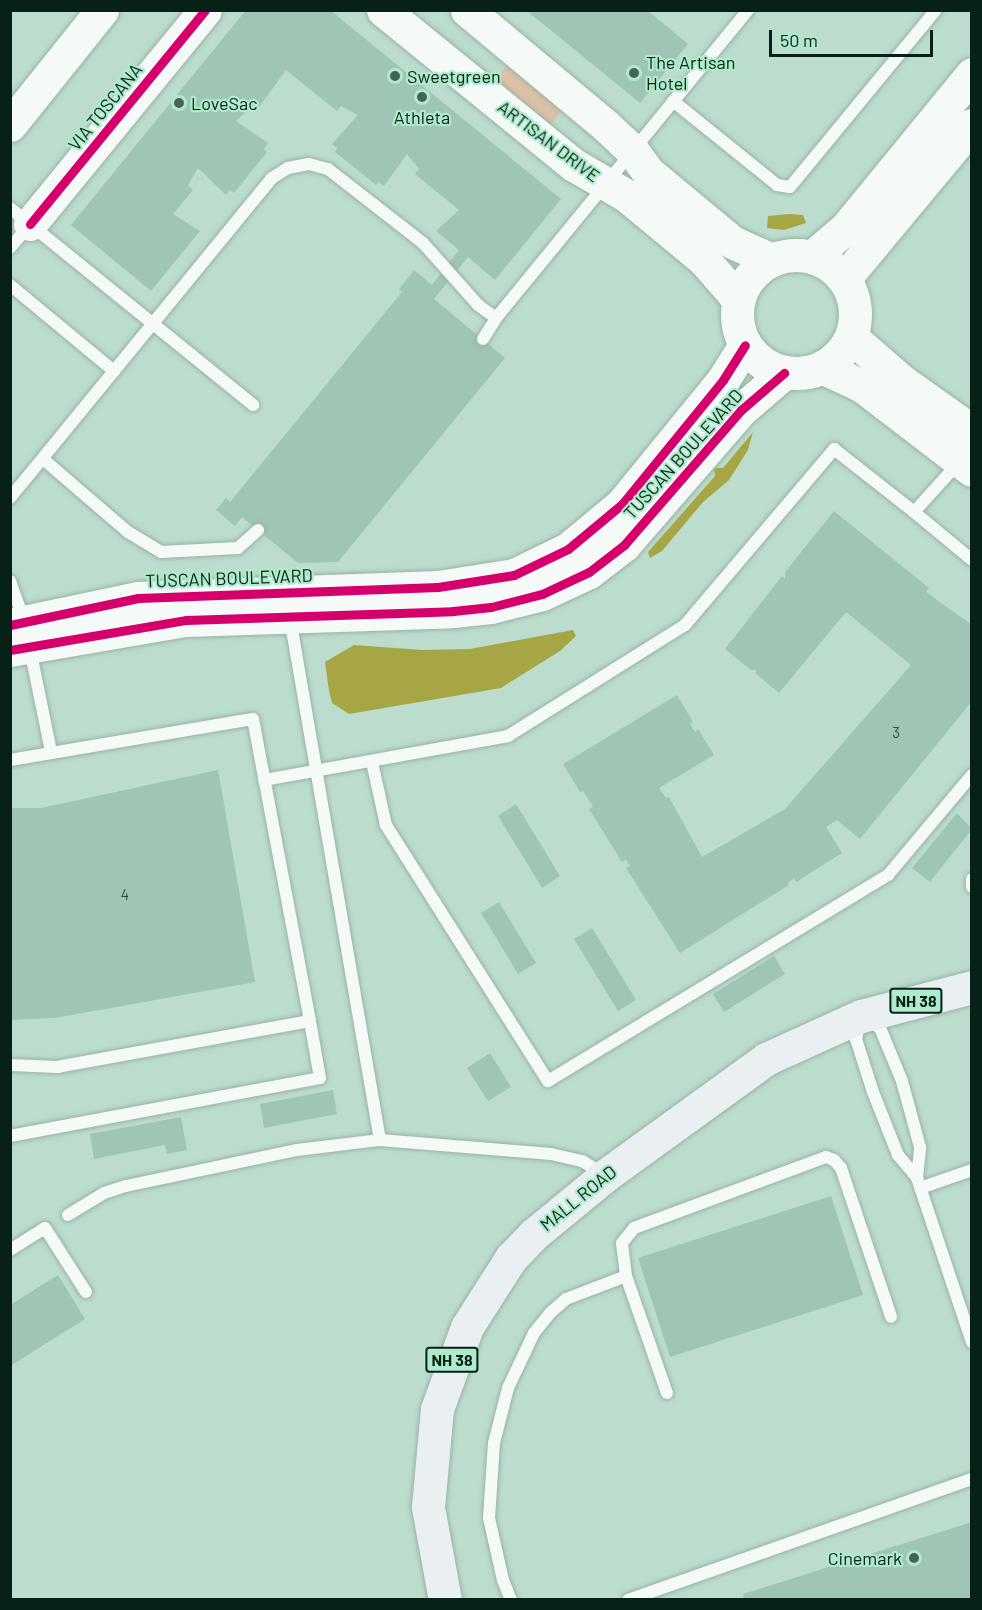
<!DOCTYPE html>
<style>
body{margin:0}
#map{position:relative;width:982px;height:1610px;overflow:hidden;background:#bcddcd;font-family:Barlow,sans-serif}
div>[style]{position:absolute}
.green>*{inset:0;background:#dcc0a8}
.water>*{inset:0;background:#a6a744}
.building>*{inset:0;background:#9fc5b4}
.roads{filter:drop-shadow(0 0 2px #99b3a6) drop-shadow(0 0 2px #99b3a6)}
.lane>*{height:12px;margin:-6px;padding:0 6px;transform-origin:6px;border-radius:6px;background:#f5faf8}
.secondary>*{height:33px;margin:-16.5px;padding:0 16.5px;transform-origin:16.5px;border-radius:16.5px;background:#f5faf8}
.secondary>.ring{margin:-16.5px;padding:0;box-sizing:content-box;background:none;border:33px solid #f5faf8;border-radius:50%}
.primary>*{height:33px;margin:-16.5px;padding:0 16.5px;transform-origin:16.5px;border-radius:16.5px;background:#eaeff1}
.cycleway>*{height:9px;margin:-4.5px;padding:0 4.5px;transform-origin:4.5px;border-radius:4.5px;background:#d6006c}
.dots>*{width:16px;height:16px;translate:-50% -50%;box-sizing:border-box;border:3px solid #aeebcd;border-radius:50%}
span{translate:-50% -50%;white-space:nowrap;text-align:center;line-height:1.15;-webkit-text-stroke:4.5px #aeebcd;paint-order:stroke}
.number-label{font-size:15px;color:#2e4a3e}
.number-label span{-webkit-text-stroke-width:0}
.shield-label span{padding:2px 4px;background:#aeebcd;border:2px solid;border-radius:4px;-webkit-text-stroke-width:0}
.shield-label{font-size:16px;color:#082117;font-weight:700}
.poi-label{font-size:18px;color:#082117}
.left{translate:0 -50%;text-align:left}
.right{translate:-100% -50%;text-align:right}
.street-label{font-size:18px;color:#082117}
.frame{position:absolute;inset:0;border:12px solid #082117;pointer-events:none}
.scale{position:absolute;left:769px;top:30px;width:164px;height:27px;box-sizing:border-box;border:3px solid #082117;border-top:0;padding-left:8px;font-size:18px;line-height:21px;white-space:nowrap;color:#082117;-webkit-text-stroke:4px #aeebcd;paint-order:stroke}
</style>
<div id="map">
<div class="green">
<div style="clip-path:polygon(509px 63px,564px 108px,549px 127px,493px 82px)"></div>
</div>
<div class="water">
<div style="clip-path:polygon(789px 214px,803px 215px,806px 223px,784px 230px,767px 228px,768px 216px)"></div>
<div style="clip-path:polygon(753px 432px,748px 450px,729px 480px,703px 502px,662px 551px,650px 558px,648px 552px,715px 476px,714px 468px,723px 468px)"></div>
<div style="clip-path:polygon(573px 630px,576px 636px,560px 651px,501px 688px,349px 714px,332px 703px,329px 691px,325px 662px,354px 645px,423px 650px,470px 649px)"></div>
</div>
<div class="building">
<div style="clip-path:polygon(246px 10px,330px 10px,561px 199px,495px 280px,468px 257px,434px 299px,505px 358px,338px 562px,298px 563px,242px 517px,235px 526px,216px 510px,226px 498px,230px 502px,402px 292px,399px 289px,414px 270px,432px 285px,459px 250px,436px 231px,459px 210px,415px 174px,419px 169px,407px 154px,384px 186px,379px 182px,376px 185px,335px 152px,337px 148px,332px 144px,358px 115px,341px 106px,337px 111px,286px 70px,257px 110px,252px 106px,236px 121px,268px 143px,264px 149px,267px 152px,234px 193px,230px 190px,226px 195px,198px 168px,188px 185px,193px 190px,173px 214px,200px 231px,151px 291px,71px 225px)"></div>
<div style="clip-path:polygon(526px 10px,647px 10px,688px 44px,640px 103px)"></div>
<div style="clip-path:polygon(834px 511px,929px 588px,926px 592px,972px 625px,972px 701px,860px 839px,837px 820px,826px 827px,842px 853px,796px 882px,794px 878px,788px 883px,789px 885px,680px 953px,626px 868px,630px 866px,626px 859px,622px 862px,589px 809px,593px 807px,583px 791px,580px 792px,563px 764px,677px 695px,693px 722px,690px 724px,695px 732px,698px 729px,714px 755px,659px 788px,666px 798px,669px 797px,702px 857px,785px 809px,911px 665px,846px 612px,779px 693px,755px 673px,757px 670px,751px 670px,725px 649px,782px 576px,785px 579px,785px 572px)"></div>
<div style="clip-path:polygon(218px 770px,255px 982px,55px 1018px,10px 1020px,10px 808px,41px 808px)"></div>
<div style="clip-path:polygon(516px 804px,560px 876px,542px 888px,498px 816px)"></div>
<div style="clip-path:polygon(957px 813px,972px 829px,930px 882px,912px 868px)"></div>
<div style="clip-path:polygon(499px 902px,536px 963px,518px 974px,481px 913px)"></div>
<div style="clip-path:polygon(592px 928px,636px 1000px,618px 1011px,574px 939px)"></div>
<div style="clip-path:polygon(774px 956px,785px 974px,724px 1012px,713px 994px)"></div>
<div style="clip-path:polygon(490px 1053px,511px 1087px,488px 1101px,467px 1068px)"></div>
<div style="clip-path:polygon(333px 1090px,337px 1114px,264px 1128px,260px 1104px)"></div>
<div style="clip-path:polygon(181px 1117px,187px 1150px,167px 1154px,165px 1145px,94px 1159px,90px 1134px)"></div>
<div style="clip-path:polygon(831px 1196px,863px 1295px,670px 1357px,638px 1258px)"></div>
<div style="clip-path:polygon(58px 1275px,85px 1319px,10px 1366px,10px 1305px)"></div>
<div style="clip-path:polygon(972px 1522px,972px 1600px,744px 1600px,743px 1594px)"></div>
</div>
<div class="roads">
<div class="lane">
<div style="left:673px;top:101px;width:134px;rotate:38.9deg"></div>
<div style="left:777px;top:185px;width:13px;rotate:9deg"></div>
<div style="left:790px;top:187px;width:229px;rotate:-50.5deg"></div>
<div style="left:10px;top:208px;width:313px;rotate:39deg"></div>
<div style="left:10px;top:248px;width:30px;rotate:-50deg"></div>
<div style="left:10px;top:285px;width:135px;rotate:39.6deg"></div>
<div style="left:483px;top:339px;width:25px;rotate:-58deg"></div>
<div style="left:43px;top:459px;width:112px;rotate:40.7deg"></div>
<div style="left:128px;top:532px;width:39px;rotate:31deg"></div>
<div style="left:161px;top:552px;width:77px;rotate:-3deg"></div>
<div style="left:238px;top:548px;width:27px;rotate:-42deg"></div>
<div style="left:10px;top:498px;width:414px;rotate:-50.7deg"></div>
<div style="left:272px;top:178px;width:19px;rotate:-32deg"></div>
<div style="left:288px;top:168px;width:21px;rotate:-11deg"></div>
<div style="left:309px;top:164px;width:20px;rotate:15deg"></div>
<div style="left:328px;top:169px;width:120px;rotate:37.9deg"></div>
<div style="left:423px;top:243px;width:83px;rotate:48.4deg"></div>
<div style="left:478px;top:305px;width:22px;rotate:36deg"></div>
<div style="left:496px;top:318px;width:398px;rotate:-50.7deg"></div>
<div style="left:914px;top:512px;width:75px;rotate:39.6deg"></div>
<div style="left:10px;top:581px;width:41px;rotate:70.3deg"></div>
<div style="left:290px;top:618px;width:530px;rotate:80.22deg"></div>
<div style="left:380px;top:1140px;width:172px;rotate:4.7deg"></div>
<div style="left:551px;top:1154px;width:32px;rotate:13deg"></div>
<div style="left:582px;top:1161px;width:27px;rotate:31deg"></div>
<div style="left:30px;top:649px;width:104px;rotate:78.4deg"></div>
<div style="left:10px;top:760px;width:246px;rotate:-9.6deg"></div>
<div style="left:253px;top:719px;width:307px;rotate:79.3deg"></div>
<div style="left:310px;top:1021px;width:256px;rotate:169.7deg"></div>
<div style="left:58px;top:1067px;width:48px;rotate:-177.6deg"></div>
<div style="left:372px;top:762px;width:65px;rotate:77.5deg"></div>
<div style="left:386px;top:825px;width:303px;rotate:57.7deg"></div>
<div style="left:548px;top:1081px;width:398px;rotate:-31.2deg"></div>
<div style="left:888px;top:875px;width:131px;rotate:-50deg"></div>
<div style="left:264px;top:780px;width:248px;rotate:-10.2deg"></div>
<div style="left:508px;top:736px;width:209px;rotate:-32.1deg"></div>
<div style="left:685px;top:625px;width:231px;rotate:-49.7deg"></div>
<div style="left:834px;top:449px;width:102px;rotate:38.2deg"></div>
<div style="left:914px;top:512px;width:86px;rotate:-47.8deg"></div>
<div style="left:972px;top:879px;width:8px;rotate:90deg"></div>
<div style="left:10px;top:1136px;width:315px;rotate:-10.6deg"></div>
<div style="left:320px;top:1078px;width:58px;rotate:-100deg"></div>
<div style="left:917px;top:1178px;width:31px;rotate:-84deg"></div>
<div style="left:920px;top:1147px;width:68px;rotate:-105.3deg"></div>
<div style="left:902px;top:1081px;width:57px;rotate:-112.5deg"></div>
<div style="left:880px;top:1028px;width:22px;rotate:-148deg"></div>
<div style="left:861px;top:1016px;width:24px;rotate:102deg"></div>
<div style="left:856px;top:1039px;width:56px;rotate:72.2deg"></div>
<div style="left:873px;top:1092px;width:68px;rotate:68.4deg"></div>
<div style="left:898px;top:1155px;width:30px;rotate:50deg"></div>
<div style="left:917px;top:1178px;width:173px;rotate:71.5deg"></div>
<div style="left:920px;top:1188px;width:55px;rotate:-19.1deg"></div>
<div style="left:68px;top:1215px;width:42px;rotate:-31.4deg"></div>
<div style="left:104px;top:1193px;width:23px;rotate:-18deg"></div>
<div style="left:126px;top:1186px;width:175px;rotate:-11.9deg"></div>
<div style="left:297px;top:1150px;width:84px;rotate:-6.9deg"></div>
<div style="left:10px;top:1250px;width:41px;rotate:-32.2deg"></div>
<div style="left:45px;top:1228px;width:76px;rotate:57.4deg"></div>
<div style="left:626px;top:1276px;width:124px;rotate:70.7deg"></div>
<div style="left:511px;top:1600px;width:22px;rotate:-112deg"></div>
<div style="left:503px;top:1580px;width:64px;rotate:-102.7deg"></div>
<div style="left:489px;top:1518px;width:75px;rotate:-86.2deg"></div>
<div style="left:494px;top:1443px;width:57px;rotate:-75.7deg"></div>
<div style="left:508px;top:1388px;width:61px;rotate:-64.7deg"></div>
<div style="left:534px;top:1333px;width:26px;rotate:-51deg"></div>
<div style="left:550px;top:1313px;width:21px;rotate:-41deg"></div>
<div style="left:566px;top:1299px;width:64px;rotate:-21deg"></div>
<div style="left:626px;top:1276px;width:33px;rotate:-97deg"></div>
<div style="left:622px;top:1243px;width:19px;rotate:-51deg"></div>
<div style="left:634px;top:1228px;width:205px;rotate:-20.3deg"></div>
<div style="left:826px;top:1157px;width:9px;rotate:21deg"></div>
<div style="left:834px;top:1160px;width:11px;rotate:49deg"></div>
<div style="left:841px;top:1168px;width:157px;rotate:71.4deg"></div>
<div style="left:628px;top:1600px;width:365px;rotate:-19.4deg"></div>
</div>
<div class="secondary">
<div style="left:383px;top:10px;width:246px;rotate:39.1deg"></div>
<div style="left:574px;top:165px;width:61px;rotate:30.3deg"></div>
<div style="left:627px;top:196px;width:100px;rotate:39.7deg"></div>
<div style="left:704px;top:260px;width:52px;rotate:48.9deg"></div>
<div style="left:467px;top:10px;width:181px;rotate:39.8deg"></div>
<div style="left:606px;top:126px;width:35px;rotate:43deg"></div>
<div style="left:632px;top:150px;width:29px;rotate:54deg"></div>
<div style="left:649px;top:173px;width:108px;rotate:39.7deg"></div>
<div style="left:732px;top:242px;width:44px;rotate:24.2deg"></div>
<div style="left:10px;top:125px;width:147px;rotate:-51.3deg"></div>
<div style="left:30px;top:224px;width:276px;rotate:-50.7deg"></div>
<div class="ring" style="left:737px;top:255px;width:85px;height:85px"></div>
<div style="left:812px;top:257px;width:45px;rotate:-40.5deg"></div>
<div style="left:846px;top:228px;width:199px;rotate:-50.7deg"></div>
<div style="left:844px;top:279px;width:200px;rotate:-50.3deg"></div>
<div style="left:851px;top:337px;width:69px;rotate:40.9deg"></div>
<div style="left:903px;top:382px;width:85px;rotate:35.4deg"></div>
<div style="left:822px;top:367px;width:44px;rotate:25.4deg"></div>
<div style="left:862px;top:386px;width:138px;rotate:37.4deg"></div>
<div style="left:10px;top:625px;width:131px;rotate:-11.9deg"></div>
<div style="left:138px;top:598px;width:300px;rotate:-2.1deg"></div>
<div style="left:438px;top:587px;width:77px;rotate:-9deg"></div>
<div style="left:514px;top:575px;width:60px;rotate:-25.7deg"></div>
<div style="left:568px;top:549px;width:70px;rotate:-39.8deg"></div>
<div style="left:622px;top:504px;width:160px;rotate:-50.8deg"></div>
<div style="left:723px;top:380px;width:41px;rotate:-57.8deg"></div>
<div style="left:10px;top:650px;width:179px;rotate:-9.7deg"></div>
<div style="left:186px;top:620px;width:267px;rotate:-1.9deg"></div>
<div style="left:453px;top:611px;width:38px;rotate:-6deg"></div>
<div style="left:491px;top:607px;width:53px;rotate:-14.3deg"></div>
<div style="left:542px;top:594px;width:52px;rotate:-25.1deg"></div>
<div style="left:589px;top:572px;width:44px;rotate:-37.6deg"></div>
<div style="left:624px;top:545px;width:179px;rotate:-49.1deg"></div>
<div style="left:741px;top:410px;width:57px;rotate:-40.7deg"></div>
</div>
<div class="primary">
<div style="left:445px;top:1600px;width:95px;rotate:-100.4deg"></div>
<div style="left:428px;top:1507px;width:98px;rotate:-84.8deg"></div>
<div style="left:437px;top:1409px;width:87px;rotate:-69.9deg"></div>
<div style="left:467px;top:1327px;width:82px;rotate:-57.5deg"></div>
<div style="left:511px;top:1258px;width:32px;rotate:-46deg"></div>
<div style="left:533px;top:1235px;width:94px;rotate:-39.4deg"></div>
<div style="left:606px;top:1175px;width:198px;rotate:-35.9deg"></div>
<div style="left:766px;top:1059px;width:104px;rotate:-24.4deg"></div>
<div style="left:861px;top:1016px;width:115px;rotate:-14.6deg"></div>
</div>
</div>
<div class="cycleway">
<div style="left:30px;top:224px;width:276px;rotate:-50.7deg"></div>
<div style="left:10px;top:625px;width:131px;rotate:-11.9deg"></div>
<div style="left:138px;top:598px;width:300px;rotate:-2.1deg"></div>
<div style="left:438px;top:587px;width:77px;rotate:-9deg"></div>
<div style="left:514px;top:575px;width:60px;rotate:-25.7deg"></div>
<div style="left:568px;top:549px;width:70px;rotate:-39.8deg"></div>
<div style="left:622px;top:504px;width:160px;rotate:-50.8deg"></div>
<div style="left:723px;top:380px;width:41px;rotate:-57.8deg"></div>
<div style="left:10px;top:650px;width:179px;rotate:-9.7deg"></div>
<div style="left:186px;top:620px;width:267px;rotate:-1.9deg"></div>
<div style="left:453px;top:611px;width:38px;rotate:-6deg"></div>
<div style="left:491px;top:607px;width:53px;rotate:-14.3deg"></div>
<div style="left:542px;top:594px;width:52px;rotate:-25.1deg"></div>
<div style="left:589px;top:572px;width:44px;rotate:-37.6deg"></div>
<div style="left:624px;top:545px;width:179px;rotate:-49.1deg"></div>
<div style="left:741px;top:410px;width:57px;rotate:-40.7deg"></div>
</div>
<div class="dots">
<div style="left:634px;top:73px;background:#476357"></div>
<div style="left:395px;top:76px;background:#476357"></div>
<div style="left:422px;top:97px;background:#476357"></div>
<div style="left:179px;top:103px;background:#476357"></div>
<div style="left:914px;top:1558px;background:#476357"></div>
</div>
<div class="number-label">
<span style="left:896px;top:733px">3</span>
<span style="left:125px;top:895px">4</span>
</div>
<div class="shield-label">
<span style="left:916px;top:1001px">NH 38</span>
<span style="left:452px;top:1360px">NH 38</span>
</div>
<div class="poi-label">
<span class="left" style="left:646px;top:73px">The Artisan<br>Hotel</span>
<span class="left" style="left:407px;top:76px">Sweetgreen</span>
<span class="left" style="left:191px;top:103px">LoveSac</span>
<span style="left:422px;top:117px">Athleta</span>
<span class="right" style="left:902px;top:1558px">Cinemark</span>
</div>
<div class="street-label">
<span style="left:105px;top:107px;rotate:-51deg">VIA TOSCANA</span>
<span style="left:549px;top:141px;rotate:37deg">ARTISAN DRIVE</span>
<span style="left:683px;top:454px;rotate:-48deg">TUSCAN BOULEVARD</span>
<span style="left:229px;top:578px;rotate:-2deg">TUSCAN BOULEVARD</span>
<span style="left:578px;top:1198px;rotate:-39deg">MALL ROAD</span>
</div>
<div class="frame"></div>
<div class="scale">50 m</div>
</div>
